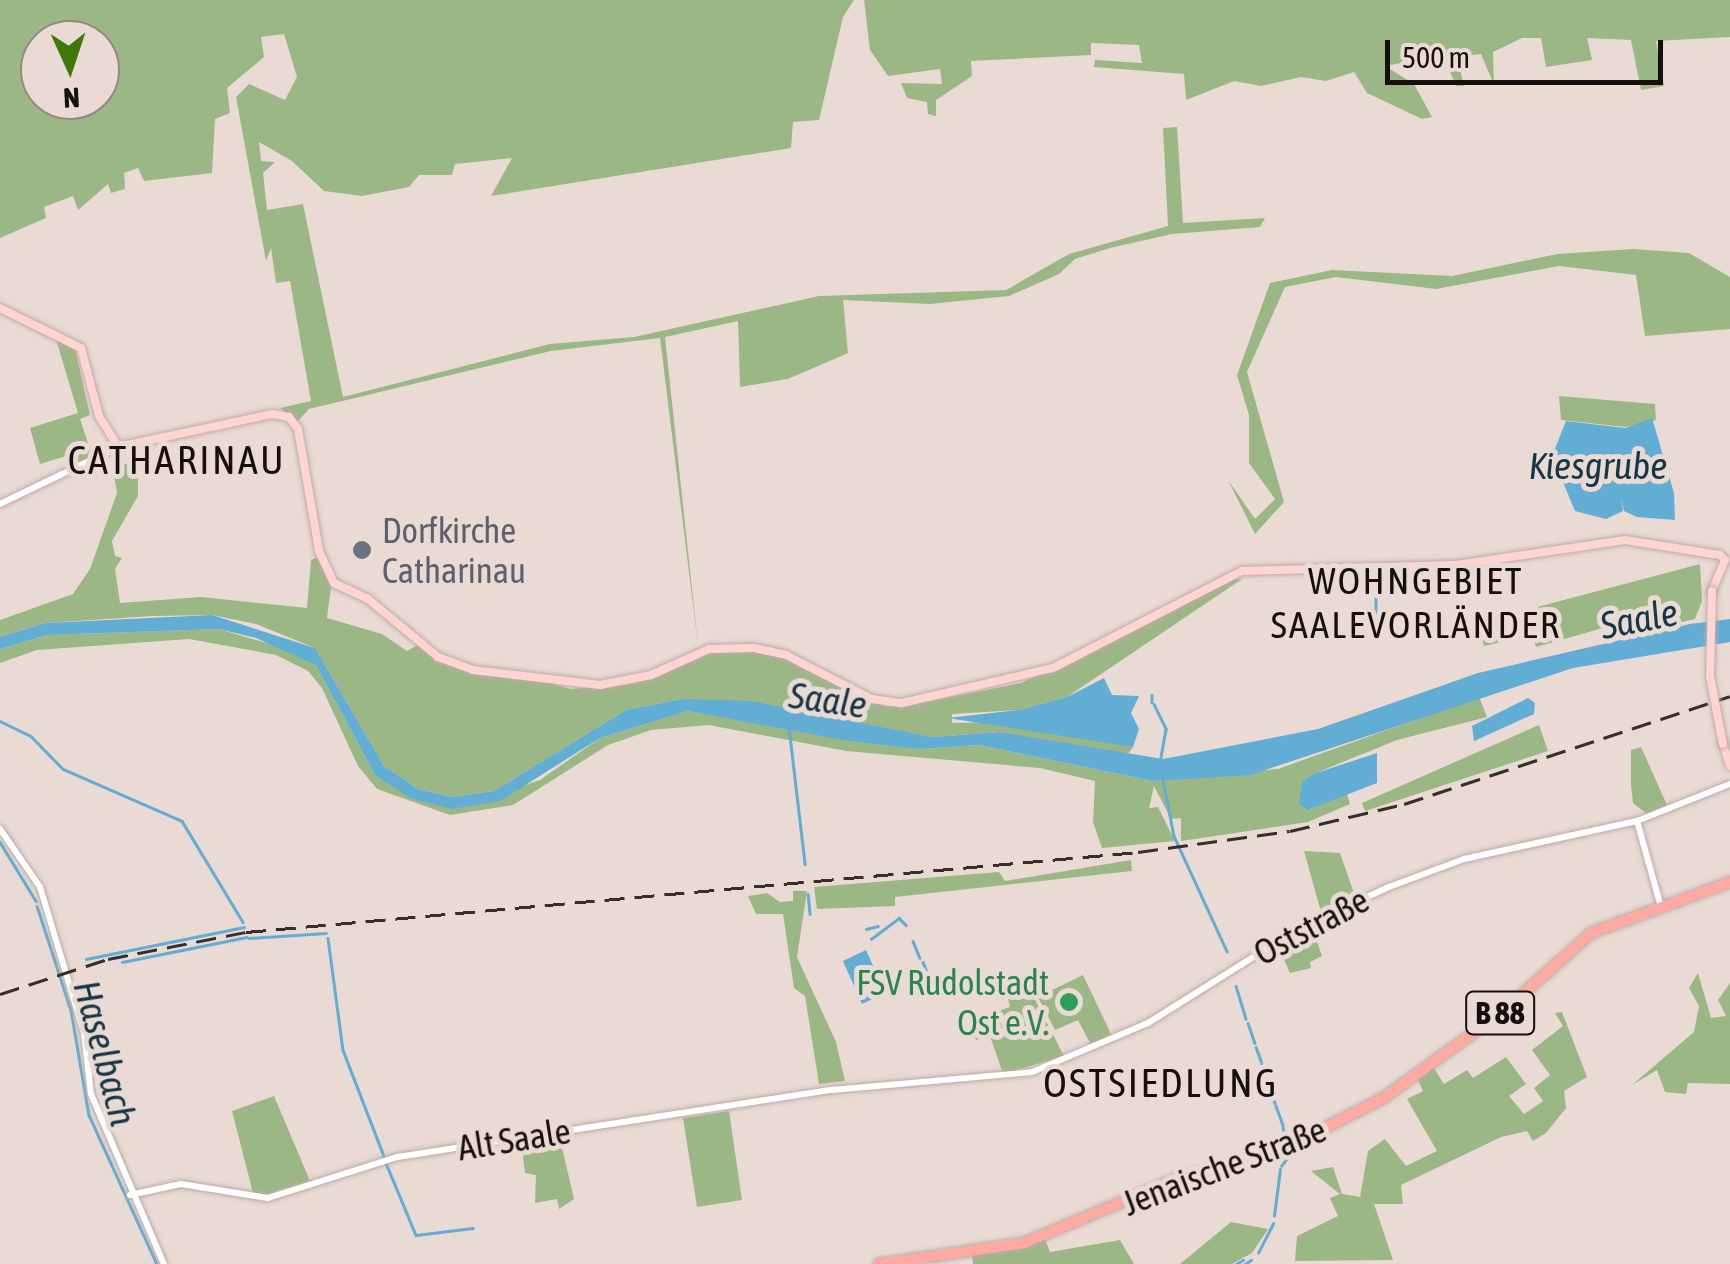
<!DOCTYPE html>
<meta charset="utf-8">
<style>
body{margin:0}
#map{position:relative;width:1730px;height:1264px;overflow:hidden;background:#eadad4;font-family:"Asap Condensed",sans-serif}
div>[style]{position:absolute}
.green>*{inset:0;background:#9cb786}
.water>*{inset:0;background:#61add4}
.stream>*{height:2.5px;margin:-1.25px;padding:0 1.25px;transform-origin:1.25px;border-radius:1.25px;background:#61add4}
.roads{filter:drop-shadow(0 0 2px #bcaca7) drop-shadow(0 0 2px #bcaca7)}
.tertiary>*{height:6px;margin:-3px;padding:0 3px;transform-origin:3px;border-radius:3px;background:#fff}
.secondary>*{height:8px;margin:-4px;padding:0 4px;transform-origin:4px;border-radius:4px;background:#ffd4d1}
.primary>*{height:10px;margin:-5px;padding:0 5px;transform-origin:5px;border-radius:5px;background:#ffa9a3}
.rail>*{height:2.5px;margin-top:-1.25px;transform-origin:0;background:repeating-linear-gradient(90deg,#362e2c 0 20px,transparent 0 30px)}
.bridges{filter:drop-shadow(0 0 2px #bcaca7) drop-shadow(0 0 2px #bcaca7)}
.secondary-bridge>*{height:8px;margin:-4px;padding:0 4px;transform-origin:4px;border-radius:4px;background:#ffd4d1}
.dots>*{width:28px;height:28px;translate:-50% -50%;box-sizing:border-box;border:5px solid #eadad4;border-radius:50%}
span{translate:-50% -50%;white-space:nowrap;text-align:center;line-height:1.15;-webkit-text-stroke:10px #eadad4;paint-order:stroke}
.shield-label span{padding:2px 8px;background:#eadad4;border:2px solid;border-radius:8px;-webkit-text-stroke-width:0}
.shield-label{font-size:32px;color:#150f0d;font-weight:700}
.worship-label{font-size:35px;color:#5b616d}
.left{translate:0 -50%;text-align:left}
.street-label{font-size:35px;color:#150f0d}
.leisure-label{font-size:35px;color:#27864d}
.right{translate:-100% -50%;text-align:right}
.water-label{font-size:38px;color:#143647;font-style:italic}
.neighbourhood-label{font-size:38px;color:#150f0d;letter-spacing:2.5px}
.quarter-label{font-size:40px;color:#150f0d;letter-spacing:2.5px}
.north{position:absolute;left:20px;top:20px;width:100px;height:100px;box-sizing:border-box;background:#eadad4;border:2px solid #958984;border-radius:50%;rotate:177deg;font-size:28px;font-weight:700;line-height:40px;text-align:center;color:#150f0d}
.north::after{content:'';display:block;margin:auto;width:35px;height:45px;background:#3f770b;clip-path:polygon(50% 0,100% 100%,50% 72%,0 100%)}
.scale{position:absolute;left:1385px;top:40px;width:278px;height:45px;box-sizing:border-box;border:5px solid #150f0d;border-top:0;padding-left:12px;font-size:30px;line-height:35px;white-space:nowrap;color:#150f0d;-webkit-text-stroke:8px #eadad4;paint-order:stroke}
</style>
<div id="map">
<div class="green">
<div style="clip-path:polygon(evenodd,0 0,854px 0,843px 17px,819px 120px,793px 122px,791px 148px,491px 196px,512px 158px,455px 164px,452px 175px,419px 175px,409px 187px,362px 196px,324px 191px,292px 161px,259px 142px,261px 161px,275px 162px,263px 173px,267px 210px,303px 204px,343px 397px,550px 344px,634px 337px,819px 296px,1006px 290px,1069px 254px,1168px 226px,1163px 128px,1177px 127px,1183px 223px,1265px 218px,1260px 227px,1172px 234px,1110px 248px,1075px 259px,1059px 274px,1009px 296px,930px 304px,843px 300px,848px 353px,788px 379px,740px 387px,738px 321px,665px 337px,698px 645px,660px 338px,551px 351px,309px 409px,297px 422px,280px 408px,311px 401px,290px 281px,276px 283px,271px 248px,266px 261px,236px 97px,249px 84px,285px 100px,297px 77px,284px 34px,261px 37px,264px 57px,227px 88px,230px 113px,215px 119px,212px 173px,144px 181px,138px 168px,124px 173px,125px 189px,111px 193px,108px 184px,78px 210px,73px 196px,44px 207px,46px 218px,0 238px,0 0,40px 40px,100px 40px,100px 100px,40px 100px,40px 40px)"></div>
<div style="clip-path:polygon(864px 0,1730px 0,1730px 37px,1656px 41px,1664px 86px,1641px 90px,1631px 40px,1587px 38px,1592px 60px,1546px 67px,1541px 38px,1522px 38px,1493px 52px,1494px 85px,1481px 54px,1457px 57px,1464px 86px,1456px 86px,1443px 55px,1385px 66px,1414px 84px,1432px 117px,1422px 119px,1367px 93px,1354px 72px,1326px 81px,1301px 77px,1261px 86px,1234px 81px,1186px 100px,1184px 74px,1094px 67px,1095px 60px,1142px 63px,1139px 45px,1091px 43px,1091px 55px,971px 61px,972px 76px,936px 100px,936px 116px,928px 114px,927px 102px,907px 98px,901px 83px,942px 84px,940px 69px,888px 76px,870px 50px)"></div>
<div style="clip-path:polygon(1633px 249px,1689px 253px,1730px 277px,1730px 329px,1645px 336px,1636px 275px,1559px 266px,1436px 289px,1336px 277px,1285px 287px,1247px 372px,1284px 502px,1255px 534px,1228px 480px,1255px 519px,1275px 499px,1249px 463px,1249px 415px,1237px 375px,1270px 283px,1332px 270px,1452px 276px,1557px 254px)"></div>
<div style="clip-path:polygon(56px 339px,75px 348px,90px 415px,80px 419px,93px 458px,80px 467px,76px 453px,40px 464px,30px 428px,78px 413px)"></div>
<div style="clip-path:polygon(1559px 396px,1655px 404px,1656px 420px,1625px 427px,1561px 420px)"></div>
<div style="clip-path:polygon(111px 457px,138px 470px,138px 496px,112px 541px,115px 556px,122px 558px,115px 569px,120px 603px,201px 597px,307px 608px,311px 560px,319px 557px,331px 587px,327px 618px,382px 634px,407px 651px,418px 645px,462px 670px,520px 675px,571px 689px,634px 684px,705px 652px,754px 651px,784px 657px,883px 706px,901px 707px,1021px 683px,1143px 626px,1182px 598px,1218px 581px,1242px 579px,1067px 697px,1019px 710px,952px 714px,952px 723px,1002px 722px,1133px 747px,1126px 756px,1000px 732px,931px 737px,682px 699px,626px 710px,494px 791px,452px 797px,418px 789px,384px 766px,315px 648px,256px 624px,212px 615px,153px 616px,45px 623px,0 637px,0 620px,73px 594px,90px 569px,117px 493px)"></div>
<div style="clip-path:polygon(1700px 564px,1702px 601px,1695px 619px,1634px 633px,1619px 631px,1617px 624px,1536px 647px,1532px 635px,1484px 646px,1480px 632px,1505px 626px,1503px 616px)"></div>
<div style="clip-path:polygon(219px 629px,290px 650px,316px 665px,375px 775px,452px 809px,540px 780px,600px 738px,688px 711px,919px 749px,979px 745px,1153px 781px,1278px 769px,1479px 697px,1487px 717px,1397px 740px,1316px 773px,1308px 810px,1347px 794px,1350px 804px,1308px 822px,1181px 841px,1181px 818px,1171px 819px,1154px 786px,1149px 808px,1158px 807px,1175px 841px,1102px 848px,1093px 822px,1095px 781px,1040px 768px,846px 751px,709px 725px,651px 730px,608px 745px,513px 805px,450px 815px,377px 789px,358px 766px,322px 688px,308px 671px,276px 655px,189px 639px,37px 650px,0 663px,0 649px,47px 635px)"></div>
<div style="clip-path:polygon(1539px 725px,1548px 751px,1365px 811px,1362px 803px)"></div>
<div style="clip-path:polygon(1641px 747px,1667px 805px,1647px 814px,1633px 803px,1631px 785px,1631px 750px)"></div>
<div style="clip-path:polygon(1304px 851px,1340px 853px,1355px 896px,1321px 912px)"></div>
<div style="clip-path:polygon(1131px 860px,1132px 871px,895px 897px,895px 906px,817px 909px,814px 887px,999px 872px,1005px 881px)"></div>
<div style="clip-path:polygon(793px 891px,807px 891px,797px 957px,836px 1042px,845px 1081px,819px 1084px,805px 996px,794px 988px,783px 914px,756px 914px,748px 896px,767px 893px,780px 902px,793px 901px)"></div>
<div style="clip-path:polygon(1313px 925px,1319px 927px,1314px 933px,1322px 956px,1310px 962px,1311px 968px,1290px 973px,1278px 946px,1309px 934px)"></div>
<div style="clip-path:polygon(1698px 973px,1711px 1018px,1726px 1016px,1718px 1000px,1730px 983px,1730px 1084px,1688px 1083px,1686px 1094px,1665px 1092px,1657px 1070px,1632px 1085px,1694px 1032px,1699px 1006px,1689px 988px)"></div>
<div style="clip-path:polygon(1083px 975px,1112px 1036px,1091px 1045px,1078px 1020px,1055px 1030px,1038px 997px)"></div>
<div style="clip-path:polygon(1028px 986px,1064px 1056px,1003px 1074px,990px 1036px,976px 1040px,970px 1021px,1010px 1007px,1007px 995px)"></div>
<div style="clip-path:polygon(1562px 1012px,1587px 1077px,1564px 1091px,1566px 1108px,1546px 1133px,1533px 1141px,1527px 1131px,1501px 1137px,1401px 1185px,1403px 1204px,1374px 1204px,1393px 1260px,1295px 1261px,1297px 1236px,1338px 1216px,1330px 1198px,1340px 1194px,1311px 1171px,1333px 1167px,1342px 1194px,1360px 1197px,1368px 1151px,1385px 1139px,1406px 1166px,1437px 1151px,1407px 1099px,1423px 1091px,1417px 1078px,1433px 1067px,1444px 1084px,1467px 1070px,1473px 1078px,1506px 1057px,1526px 1084px,1509px 1096px,1524px 1114px,1543px 1101px,1534px 1088px,1550px 1075px,1532px 1050px,1563px 1026px,1555px 1013px)"></div>
<div style="clip-path:polygon(274px 1096px,310px 1181px,260px 1196px,253px 1193px,232px 1111px)"></div>
<div style="clip-path:polygon(729px 1111px,742px 1200px,697px 1207px,683px 1118px)"></div>
<div style="clip-path:polygon(559px 1135px,574px 1199px,559px 1209px,557px 1199px,535px 1203px,536px 1175px,525px 1173px,521px 1141px)"></div>
<div style="clip-path:polygon(1231px 1222px,1268px 1229px,1252px 1253px,1232px 1264px,1180px 1264px)"></div>
<div style="clip-path:polygon(1045px 1239px,1050px 1252px,1120px 1240px,1134px 1264px,973px 1264px,972px 1255px)"></div>
</div>
<div class="water">
<div style="clip-path:polygon(1652px 418px,1674px 493px,1675px 520px,1637px 517px,1624px 511px,1621px 499px,1623px 511px,1606px 519px,1575px 511px,1552px 456px,1566px 421px,1625px 428px)"></div>
<div style="clip-path:polygon(212px 615px,315px 648px,384px 766px,418px 789px,452px 797px,494px 791px,626px 710px,682px 699px,751px 701px,931px 737px,1000px 732px,1163px 759px,1318px 729px,1478px 673px,1690px 624px,1730px 619px,1730px 642px,1573px 668px,1250px 775px,1153px 781px,979px 745px,919px 749px,843px 740px,688px 711px,600px 738px,500px 801px,452px 809px,410px 798px,375px 775px,316px 665px,256px 638px,219px 629px,47px 635px,0 649px,0 637px,45px 623px)"></div>
<div style="clip-path:polygon(1104px 678px,1112px 695px,1139px 696px,1131px 713px,1139px 729px,1133px 747px,948px 718px,1019px 710px,1067px 697px)"></div>
<div style="clip-path:polygon(1528px 698px,1535px 703px,1534px 714px,1474px 741px,1472px 726px)"></div>
<div style="clip-path:polygon(1377px 753px,1377px 783px,1308px 810px,1299px 804px,1302px 782px,1316px 773px)"></div>
<div style="clip-path:polygon(866px 950px,885px 993px,862px 1004px,843px 961px)"></div>
</div>
<div class="stream">
<div style="left:1376px;top:584px;width:53px;rotate:90deg"></div>
<div style="left:1152px;top:695px;width:7px;rotate:90deg"></div>
<div style="left:1154px;top:704px;width:28px;rotate:64deg"></div>
<div style="left:1166px;top:729px;width:29px;rotate:100deg"></div>
<div style="left:0;top:721px;width:34px;rotate:26deg"></div>
<div style="left:31px;top:736px;width:46px;rotate:45.9deg"></div>
<div style="left:63px;top:769px;width:130px;rotate:23.6deg"></div>
<div style="left:182px;top:821px;width:118px;rotate:58.9deg"></div>
<div style="left:789px;top:727px;width:138px;rotate:83.3deg"></div>
<div style="left:1163px;top:780px;width:57px;rotate:78.9deg"></div>
<div style="left:1174px;top:836px;width:127px;rotate:65.3deg"></div>
<div style="left:0;top:842px;width:69px;rotate:58.6deg"></div>
<div style="left:808px;top:894px;width:20px;rotate:84deg"></div>
<div style="left:37px;top:906px;width:109px;rotate:71.9deg"></div>
<div style="left:71px;top:1010px;width:107px;rotate:80.3deg"></div>
<div style="left:89px;top:1115px;width:164px;rotate:65.5deg"></div>
<div style="left:866px;top:929px;width:12px;rotate:-14deg"></div>
<div style="left:249px;top:938px;width:77px;rotate:-3.7deg"></div>
<div style="left:328px;top:938px;width:113px;rotate:82.4deg"></div>
<div style="left:343px;top:1050px;width:114px;rotate:68.9deg"></div>
<div style="left:871px;top:939px;width:35px;rotate:-37deg"></div>
<div style="left:899px;top:918px;width:10px;rotate:45deg"></div>
<div style="left:913px;top:941px;width:18px;rotate:68deg"></div>
<div style="left:86px;top:959px;width:161px;rotate:-11.4deg"></div>
<div style="left:122px;top:962px;width:127px;rotate:-11.3deg"></div>
<div style="left:923px;top:962px;width:9px;rotate:69deg"></div>
<div style="left:1236px;top:986px;width:34px;rotate:73deg"></div>
<div style="left:1248px;top:1023px;width:21px;rotate:71deg"></div>
<div style="left:1256px;top:1047px;width:15px;rotate:70deg"></div>
<div style="left:1262px;top:1064px;width:41px;rotate:71.6deg"></div>
<div style="left:1276px;top:1106px;width:20px;rotate:70deg"></div>
<div style="left:1283px;top:1127px;width:5px;rotate:79deg"></div>
<div style="left:1285px;top:1134px;width:4px;rotate:76deg"></div>
<div style="left:386px;top:1163px;width:78px;rotate:67.4deg"></div>
<div style="left:416px;top:1235px;width:57px;rotate:-7deg"></div>
<div style="left:1281px;top:1166px;width:16px;rotate:-52deg"></div>
<div style="left:1274px;top:1216px;width:47px;rotate:-82.7deg"></div>
<div style="left:1258px;top:1253px;width:33px;rotate:-63deg"></div>
<div style="left:1236px;top:1264px;width:8px;rotate:-30deg"></div>
<div style="left:1245px;top:1264px;width:7px;rotate:-34deg"></div>
</div>
<div class="roads">
<div class="tertiary">
<div style="left:0;top:504px;width:131px;rotate:-25.8deg"></div>
<div style="left:1637px;top:821px;width:89px;rotate:74.4deg"></div>
<div style="left:0;top:829px;width:70px;rotate:55.4deg"></div>
<div style="left:40px;top:887px;width:152px;rotate:73.2deg"></div>
<div style="left:84px;top:1033px;width:61px;rotate:83.5deg"></div>
<div style="left:91px;top:1094px;width:185px;rotate:66.8deg"></div>
<div style="left:130px;top:1195px;width:52px;rotate:-12.2deg"></div>
<div style="left:181px;top:1184px;width:88px;rotate:9.1deg"></div>
<div style="left:268px;top:1198px;width:135px;rotate:-17.6deg"></div>
<div style="left:397px;top:1157px;width:440px;rotate:-8.8deg"></div>
<div style="left:832px;top:1090px;width:201px;rotate:-5.1deg"></div>
<div style="left:1032px;top:1072px;width:126px;rotate:-22.9deg"></div>
<div style="left:1148px;top:1023px;width:177px;rotate:-32.1deg"></div>
<div style="left:1298px;top:929px;width:100px;rotate:-24.8deg"></div>
<div style="left:1389px;top:887px;width:80px;rotate:-20.5deg"></div>
<div style="left:1464px;top:859px;width:177px;rotate:-12.4deg"></div>
<div style="left:1637px;top:821px;width:100px;rotate:-21.7deg"></div>
</div>
<div class="secondary">
<div style="left:0;top:308px;width:90px;rotate:26.3deg"></div>
<div style="left:81px;top:348px;width:70px;rotate:75.2deg"></div>
<div style="left:99px;top:416px;width:36px;rotate:58deg"></div>
<div style="left:118px;top:447px;width:157px;rotate:-12.1deg"></div>
<div style="left:272px;top:414px;width:17px;rotate:10deg"></div>
<div style="left:289px;top:417px;width:15px;rotate:53deg"></div>
<div style="left:298px;top:429px;width:124px;rotate:80.2deg"></div>
<div style="left:319px;top:551px;width:35px;rotate:65deg"></div>
<div style="left:334px;top:583px;width:38px;rotate:25deg"></div>
<div style="left:368px;top:599px;width:91px;rotate:39.6deg"></div>
<div style="left:438px;top:657px;width:37px;rotate:20deg"></div>
<div style="left:473px;top:670px;width:128px;rotate:6.7deg"></div>
<div style="left:600px;top:685px;width:52px;rotate:-11.1deg"></div>
<div style="left:651px;top:675px;width:64px;rotate:-24.1deg"></div>
<div style="left:709px;top:649px;width:45px;rotate:-1.3deg"></div>
<div style="left:754px;top:648px;width:33px;rotate:12deg"></div>
<div style="left:786px;top:655px;width:97px;rotate:27.1deg"></div>
<div style="left:872px;top:699px;width:30px;rotate:8deg"></div>
<div style="left:902px;top:703px;width:155px;rotate:-13.1deg"></div>
<div style="left:1053px;top:668px;width:212px;rotate:-27.2deg"></div>
<div style="left:1242px;top:571px;width:214px;rotate:-1.6deg"></div>
<div style="left:1456px;top:565px;width:171px;rotate:-8.4deg"></div>
<div style="left:1625px;top:540px;width:96px;rotate:9deg"></div>
<div style="left:1720px;top:555px;width:7px;rotate:45deg"></div>
<div style="left:1725px;top:560px;width:34px;rotate:113deg"></div>
<div style="left:1723px;top:744px;width:23px;rotate:72deg"></div>
</div>
<div class="primary">
<div style="left:879px;top:1264px;width:147px;rotate:-8.2deg"></div>
<div style="left:1024px;top:1243px;width:165px;rotate:-22.8deg"></div>
<div style="left:1176px;top:1179px;width:94px;rotate:-13.6deg"></div>
<div style="left:1267px;top:1157px;width:129px;rotate:-26.8deg"></div>
<div style="left:1382px;top:1099px;width:152px;rotate:-35.9deg"></div>
<div style="left:1505px;top:1010px;width:115px;rotate:-41.8deg"></div>
<div style="left:1591px;top:933px;width:148px;rotate:-20.1deg"></div>
</div>
</div>
<div class="rail">
<div style="left:0;top:994px;width:114px;rotate:-18deg"></div>
<div style="left:108px;top:959px;width:141px;rotate:-11.1deg"></div>
<div style="left:246px;top:932px;width:896px;rotate:-5.12deg"></div>
<div style="left:1138px;top:852px;width:153px;rotate:-7.9deg"></div>
<div style="left:1290px;top:831px;width:117px;rotate:-13.3deg"></div>
<div style="left:1404px;top:804px;width:343px;rotate:-18.3deg"></div>
</div>
<div class="bridges">
<div class="secondary-bridge">
<div style="left:1712px;top:591px;width:85px;rotate:91.3deg"></div>
<div style="left:1710px;top:676px;width:69px;rotate:79.2deg"></div>
</div>
</div>
<div class="dots">
<div style="left:362px;top:550px;background:#6b7280"></div>
<div style="left:1069px;top:1002px;background:#2e9e5b"></div>
</div>
<div class="shield-label">
<span style="left:1500px;top:1013px">B 88</span>
</div>
<div class="worship-label">
<span class="left" style="left:382px;top:550px">Dorfkirche<br>Catharinau</span>
</div>
<div class="street-label">
<span style="left:1311px;top:926px;rotate:-28deg">Oststraße</span>
<span style="left:514px;top:1139px;rotate:-9deg">Alt Saale</span>
<span style="left:1224px;top:1166px;rotate:-21deg">Jenaische Straße</span>
</div>
<div class="leisure-label">
<span class="right" style="left:1049px;top:1002px">FSV Rudolstadt<br>Ost e.V.</span>
</div>
<div class="water-label">
<span style="left:1598px;top:466px">Kiesgrube</span>
<span style="left:1639px;top:619px;rotate:-11deg">Saale</span>
<span style="left:828px;top:700px;rotate:8deg">Saale</span>
<span style="left:105px;top:1053px;rotate:75deg">Haselbach</span>
</div>
<div class="neighbourhood-label">
<span style="left:1416px;top:603px">WOHNGEBIET<br>SAALEVORLÄNDER</span>
</div>
<div class="quarter-label">
<span style="left:177px;top:460px">CATHARINAU</span>
<span style="left:1161px;top:1083px">OSTSIEDLUNG</span>
</div>
<div class="north">N</div>
<div class="scale">500 m</div>
</div>
